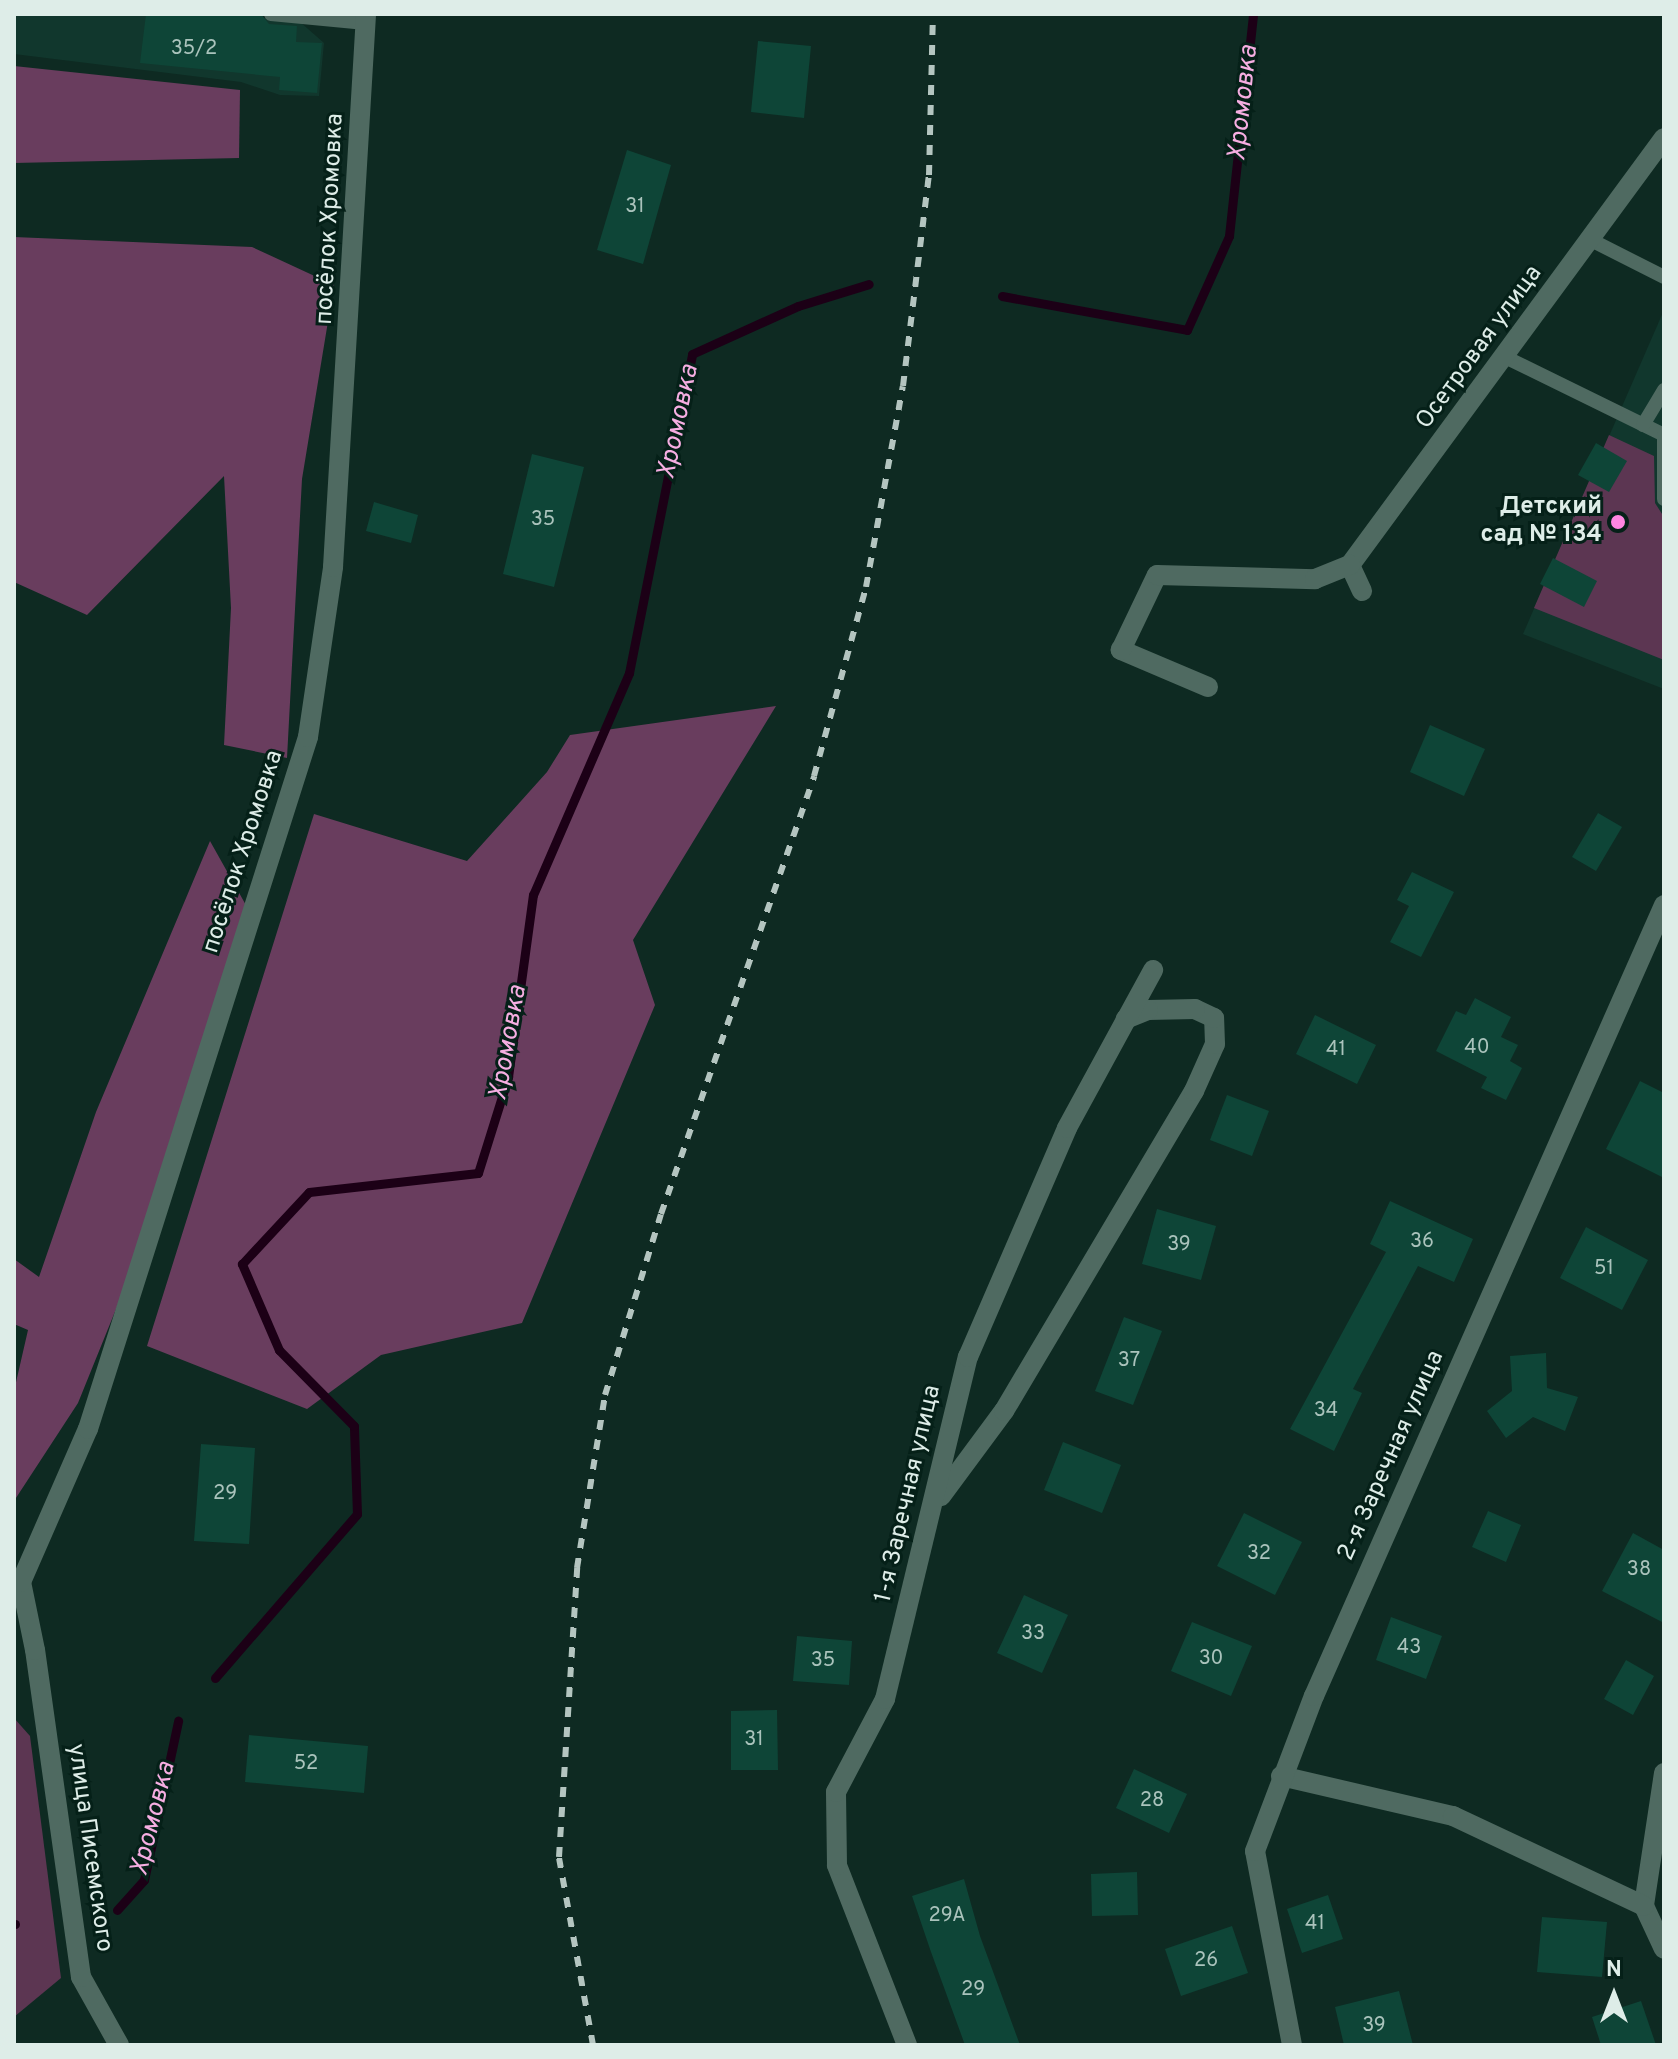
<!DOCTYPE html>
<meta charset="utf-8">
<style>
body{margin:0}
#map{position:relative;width:1678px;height:2059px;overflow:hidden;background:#0e2a22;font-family:Overpass,sans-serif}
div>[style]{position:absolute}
.built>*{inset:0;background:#11372d}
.green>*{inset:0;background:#5c3652}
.forest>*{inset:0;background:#693d5e}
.stream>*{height:9px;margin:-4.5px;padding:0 4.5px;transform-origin:4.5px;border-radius:4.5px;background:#1c0016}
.building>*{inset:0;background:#0e4537}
.lane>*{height:14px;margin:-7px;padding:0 7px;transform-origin:7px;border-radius:7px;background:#4f6a61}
.street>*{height:20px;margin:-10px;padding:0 10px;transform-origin:10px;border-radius:10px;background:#4f6a61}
.rail>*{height:6px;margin-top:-3px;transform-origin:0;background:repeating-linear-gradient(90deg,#b4c5c0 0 10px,transparent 0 20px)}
.dots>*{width:22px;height:22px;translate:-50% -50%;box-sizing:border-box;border:4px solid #052018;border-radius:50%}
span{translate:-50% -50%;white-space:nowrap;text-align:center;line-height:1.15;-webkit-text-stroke:6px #052018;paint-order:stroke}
.number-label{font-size:20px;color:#aac3bc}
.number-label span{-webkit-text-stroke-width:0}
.street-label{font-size:24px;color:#deede8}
.poi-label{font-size:24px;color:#deede8;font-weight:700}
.right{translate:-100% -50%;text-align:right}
.water-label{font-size:26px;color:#f6aee2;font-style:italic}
.frame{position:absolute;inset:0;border:16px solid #deede8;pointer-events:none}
.north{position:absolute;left:1574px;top:1955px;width:80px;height:80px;-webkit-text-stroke:6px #052018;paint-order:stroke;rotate:0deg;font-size:22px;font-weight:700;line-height:32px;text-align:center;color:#deede8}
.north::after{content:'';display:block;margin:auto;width:28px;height:36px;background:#deede8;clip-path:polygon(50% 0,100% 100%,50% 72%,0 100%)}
</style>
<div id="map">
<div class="built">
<div style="clip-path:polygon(14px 14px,221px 14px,299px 21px,324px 43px,319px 96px,280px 95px,241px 82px,14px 54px)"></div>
<div style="clip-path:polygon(1664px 310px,1664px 689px,1523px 634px)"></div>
</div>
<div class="green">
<div style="clip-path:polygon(1609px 435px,1654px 456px,1655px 503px,1664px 517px,1664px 660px,1534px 608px)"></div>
<div style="clip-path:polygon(14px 1718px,30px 1736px,61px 1978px,14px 2017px)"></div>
</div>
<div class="forest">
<div style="clip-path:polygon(14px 66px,240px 90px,239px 158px,14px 163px)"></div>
<div style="clip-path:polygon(14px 237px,252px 247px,334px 285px,302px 479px,287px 758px,224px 745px,231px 608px,224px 476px,87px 615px,14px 582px)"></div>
<div style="clip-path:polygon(776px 706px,633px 940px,655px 1005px,522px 1323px,381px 1355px,307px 1409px,147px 1346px,314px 814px,467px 861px,547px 772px,570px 735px)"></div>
<div style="clip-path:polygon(210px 841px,247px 907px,163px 1193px,78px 1403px,14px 1501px,14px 1391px,28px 1330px,14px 1324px,14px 1259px,39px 1277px,96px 1112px)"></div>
</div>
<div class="stream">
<div style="left:1002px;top:296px;width:188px;rotate:10.4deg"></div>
<div style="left:1187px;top:330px;width:103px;rotate:-65.9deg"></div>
<div style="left:1229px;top:236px;width:223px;rotate:-83.8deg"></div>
<div style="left:215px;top:1678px;width:217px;rotate:-49.1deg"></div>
<div style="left:357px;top:1514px;width:88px;rotate:-92deg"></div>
<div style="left:354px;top:1426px;width:107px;rotate:-134.6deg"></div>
<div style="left:279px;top:1350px;width:94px;rotate:-113.3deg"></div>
<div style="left:242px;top:1264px;width:98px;rotate:-47.1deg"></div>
<div style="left:309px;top:1192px;width:170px;rotate:-6.4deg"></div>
<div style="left:478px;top:1173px;width:101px;rotate:-72.6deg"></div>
<div style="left:508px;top:1077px;width:184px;rotate:-82.2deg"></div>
<div style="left:533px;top:895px;width:242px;rotate:-66.6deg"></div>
<div style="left:629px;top:673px;width:325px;rotate:-78.8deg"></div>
<div style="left:692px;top:354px;width:116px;rotate:-24.4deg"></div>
<div style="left:798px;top:306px;width:74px;rotate:-17.2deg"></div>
<div style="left:117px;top:1910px;width:40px;rotate:-48deg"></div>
<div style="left:144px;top:1880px;width:163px;rotate:-77.9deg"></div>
<div style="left:14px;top:1924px;width:1px"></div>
</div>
<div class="building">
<div style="clip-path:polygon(146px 14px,261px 14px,269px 24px,297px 26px,296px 42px,322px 43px,317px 93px,279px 90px,280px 77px,140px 63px)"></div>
<div style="clip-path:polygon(758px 41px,811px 46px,804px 118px,751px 112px)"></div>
<div style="clip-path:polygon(627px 150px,671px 165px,643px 264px,597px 250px)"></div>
<div style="clip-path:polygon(1596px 443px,1627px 461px,1609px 492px,1578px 475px)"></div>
<div style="clip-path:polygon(532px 454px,584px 467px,554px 587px,503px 574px)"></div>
<div style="clip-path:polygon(374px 502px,418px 515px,411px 543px,366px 531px)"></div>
<div style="clip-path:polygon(1553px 558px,1597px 581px,1584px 607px,1540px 584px)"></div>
<div style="clip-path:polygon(1430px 725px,1485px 749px,1464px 796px,1410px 772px)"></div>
<div style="clip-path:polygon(1598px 813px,1622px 827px,1596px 871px,1572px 857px)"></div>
<div style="clip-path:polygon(1412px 872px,1454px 892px,1421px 957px,1390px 942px,1409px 906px,1397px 900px)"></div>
<div style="clip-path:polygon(1475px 998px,1511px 1017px,1501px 1037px,1518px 1045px,1510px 1061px,1522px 1068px,1506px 1100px,1481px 1088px,1487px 1077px,1436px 1051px,1456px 1011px,1466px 1015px)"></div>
<div style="clip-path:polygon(1315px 1015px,1376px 1045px,1357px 1084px,1296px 1054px)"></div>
<div style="clip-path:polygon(1640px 1081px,1664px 1093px,1664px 1178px,1606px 1149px)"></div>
<div style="clip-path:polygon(1227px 1095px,1269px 1111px,1252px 1156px,1210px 1140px)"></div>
<div style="clip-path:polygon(1390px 1201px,1473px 1239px,1454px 1282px,1418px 1266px,1353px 1389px,1362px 1393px,1334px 1451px,1290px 1429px,1386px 1252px,1370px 1244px)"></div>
<div style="clip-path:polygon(1157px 1209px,1216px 1226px,1201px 1280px,1142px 1264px)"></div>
<div style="clip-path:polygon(1586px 1227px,1648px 1260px,1622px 1310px,1560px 1278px)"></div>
<div style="clip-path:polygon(1124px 1317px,1162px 1331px,1133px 1405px,1095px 1391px)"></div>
<div style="clip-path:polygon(1546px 1353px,1547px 1388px,1578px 1397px,1565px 1431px,1533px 1417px,1506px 1438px,1487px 1411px,1512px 1391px,1510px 1356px)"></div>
<div style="clip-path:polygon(1063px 1442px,1121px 1465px,1102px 1513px,1044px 1490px)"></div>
<div style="clip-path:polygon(201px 1444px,255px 1448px,249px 1544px,194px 1541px)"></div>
<div style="clip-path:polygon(1488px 1511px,1521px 1525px,1506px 1562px,1472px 1547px)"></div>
<div style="clip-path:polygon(1244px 1513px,1302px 1542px,1275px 1595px,1217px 1566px)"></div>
<div style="clip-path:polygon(1633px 1533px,1664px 1550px,1664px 1623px,1602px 1591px)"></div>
<div style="clip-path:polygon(1024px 1595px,1068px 1615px,1042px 1673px,997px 1653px)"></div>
<div style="clip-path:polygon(1391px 1617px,1442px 1636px,1426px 1679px,1376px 1660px)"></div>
<div style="clip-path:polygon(1192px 1622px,1252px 1646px,1231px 1696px,1171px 1671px)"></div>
<div style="clip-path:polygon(797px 1636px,852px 1641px,849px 1685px,793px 1681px)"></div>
<div style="clip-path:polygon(1626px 1660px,1654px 1676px,1633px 1715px,1604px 1699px)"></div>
<div style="clip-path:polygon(777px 1710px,778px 1770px,731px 1770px,731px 1711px)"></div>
<div style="clip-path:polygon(249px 1735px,368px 1746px,364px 1793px,245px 1782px)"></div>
<div style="clip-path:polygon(1134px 1769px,1187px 1794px,1169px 1833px,1116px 1808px)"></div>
<div style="clip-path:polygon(1137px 1872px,1138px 1915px,1092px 1916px,1091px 1874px)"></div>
<div style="clip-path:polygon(964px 1879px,980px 1936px,1020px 2045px,965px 2045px,931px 1952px,912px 1896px)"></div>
<div style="clip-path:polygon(1328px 1895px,1343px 1939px,1302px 1953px,1287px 1909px)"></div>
<div style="clip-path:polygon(1542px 1917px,1607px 1922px,1602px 1977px,1537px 1972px)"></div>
<div style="clip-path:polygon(1232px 1926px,1248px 1973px,1181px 1996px,1165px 1949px)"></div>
<div style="clip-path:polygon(1399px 1991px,1413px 2045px,1344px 2045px,1335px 2007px)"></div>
<div style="clip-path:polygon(1641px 2001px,1656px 2045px,1601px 2045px,1592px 2017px)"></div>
</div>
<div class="lane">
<div style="left:271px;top:14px;width:95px;rotate:5.4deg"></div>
<div style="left:1591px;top:240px;width:82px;rotate:26.9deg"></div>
<div style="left:1507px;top:358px;width:175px;rotate:26.1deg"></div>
<div style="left:1664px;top:435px;width:64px;rotate:90deg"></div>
<div style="left:1643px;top:425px;width:41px;rotate:-59deg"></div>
</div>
<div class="street">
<div style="left:1362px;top:591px;width:29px;rotate:-115deg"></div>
<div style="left:1350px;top:565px;width:530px;rotate:-53.67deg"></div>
<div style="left:1208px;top:687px;width:95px;rotate:-157deg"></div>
<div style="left:1121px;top:650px;width:83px;rotate:-64.4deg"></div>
<div style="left:1157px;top:575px;width:158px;rotate:1.5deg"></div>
<div style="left:1315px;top:579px;width:38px;rotate:-22deg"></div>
<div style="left:941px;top:1496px;width:106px;rotate:-53.5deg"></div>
<div style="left:1004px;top:1411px;width:372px;rotate:-59.3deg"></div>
<div style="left:1194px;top:1091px;width:51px;rotate:-65.9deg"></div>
<div style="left:1215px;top:1044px;width:26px;rotate:-92deg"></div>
<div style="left:1214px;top:1018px;width:21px;rotate:-155deg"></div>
<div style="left:1195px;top:1009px;width:47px;rotate:178.8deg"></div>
<div style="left:1148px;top:1010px;width:24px;rotate:158deg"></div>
<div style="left:1664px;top:1773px;width:134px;rotate:98.6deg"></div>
<div style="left:1644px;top:1906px;width:47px;rotate:65.1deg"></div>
<div style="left:1281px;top:1776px;width:177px;rotate:13.1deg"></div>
<div style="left:1453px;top:1816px;width:211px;rotate:25.2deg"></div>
<div style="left:119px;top:2045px;width:78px;rotate:-119.2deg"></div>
<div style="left:81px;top:1977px;width:330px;rotate:-98deg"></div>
<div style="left:35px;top:1650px;width:69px;rotate:-101.6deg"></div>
<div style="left:21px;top:1582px;width:167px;rotate:-66.4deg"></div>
<div style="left:88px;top:1429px;width:726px;rotate:-72.36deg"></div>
<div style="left:308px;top:737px;width:172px;rotate:-81.6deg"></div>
<div style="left:333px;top:567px;width:554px;rotate:-86.58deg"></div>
<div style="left:907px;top:2045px;width:193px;rotate:-111.3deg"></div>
<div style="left:837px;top:1865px;width:73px;rotate:-90.8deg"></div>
<div style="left:836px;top:1792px;width:105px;rotate:-62.2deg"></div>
<div style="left:885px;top:1699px;width:352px;rotate:-76.4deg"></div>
<div style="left:968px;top:1357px;width:249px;rotate:-66.6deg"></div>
<div style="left:1067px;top:1128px;width:180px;rotate:-61.4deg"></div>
<div style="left:1292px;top:2045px;width:197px;rotate:-100.8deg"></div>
<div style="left:1255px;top:1851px;width:166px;rotate:-69.2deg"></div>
<div style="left:1314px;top:1696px;width:865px;rotate:-66.13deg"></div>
</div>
<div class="rail">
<div style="left:593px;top:2045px;width:191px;rotate:-100.3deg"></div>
<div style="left:559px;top:1857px;width:290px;rotate:-86.4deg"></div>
<div style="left:577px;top:1568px;width:175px;rotate:-80.8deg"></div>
<div style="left:605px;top:1395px;width:189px;rotate:-72.8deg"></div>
<div style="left:661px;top:1214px;width:464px;rotate:-70.7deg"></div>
<div style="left:814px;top:776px;width:196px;rotate:-74.6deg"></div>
<div style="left:866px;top:587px;width:204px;rotate:-79.6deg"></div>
<div style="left:903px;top:386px;width:213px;rotate:-83deg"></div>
<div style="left:929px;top:175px;width:161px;rotate:-88.6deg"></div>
</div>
<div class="dots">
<div style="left:1618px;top:522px;background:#fe86e1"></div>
</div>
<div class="number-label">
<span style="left:194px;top:49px">35/2</span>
<span style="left:635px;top:207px">31</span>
<span style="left:543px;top:520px">35</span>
<span style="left:1477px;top:1048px">40</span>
<span style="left:1336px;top:1050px">41</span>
<span style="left:1422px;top:1242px">36</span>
<span style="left:1179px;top:1245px">39</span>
<span style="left:1604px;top:1269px">51</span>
<span style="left:1129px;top:1361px">37</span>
<span style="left:1326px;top:1411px">34</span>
<span style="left:225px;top:1494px">29</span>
<span style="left:1259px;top:1554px">32</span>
<span style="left:1639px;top:1570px">38</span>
<span style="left:1033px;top:1634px">33</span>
<span style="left:1409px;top:1648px">43</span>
<span style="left:1211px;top:1659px">30</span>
<span style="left:823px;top:1661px">35</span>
<span style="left:754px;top:1740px">31</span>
<span style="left:306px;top:1764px">52</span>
<span style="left:1152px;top:1801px">28</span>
<span style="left:947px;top:1916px">29А</span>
<span style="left:1315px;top:1924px">41</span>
<span style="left:1206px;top:1961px">26</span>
<span style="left:973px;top:1990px">29</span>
<span style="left:1374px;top:2026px">39</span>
</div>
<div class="street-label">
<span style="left:331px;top:219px;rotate:-87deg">посёлок Хромовка</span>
<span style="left:1480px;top:348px;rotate:-54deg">Осетровая улица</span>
<span style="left:244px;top:852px;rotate:-72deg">посёлок Хромовка</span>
<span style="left:1392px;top:1456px;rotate:-66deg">2-я Заречная улица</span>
<span style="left:909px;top:1494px;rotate:-77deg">1-я Заречная улица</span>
<span style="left:89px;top:1848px;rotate:82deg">улица Писемского</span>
</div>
<div class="poi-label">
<span class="right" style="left:1602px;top:522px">Детский<br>сад № 134</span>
</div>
<div class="water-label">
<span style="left:1244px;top:103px;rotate:-84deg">Хромовка</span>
<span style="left:679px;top:422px;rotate:-78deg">Хромовка</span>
<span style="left:509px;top:1043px;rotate:-80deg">Хромовка</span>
<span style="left:154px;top:1819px;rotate:-76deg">Хромовка</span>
</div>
<div class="frame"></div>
<div class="north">N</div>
</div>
